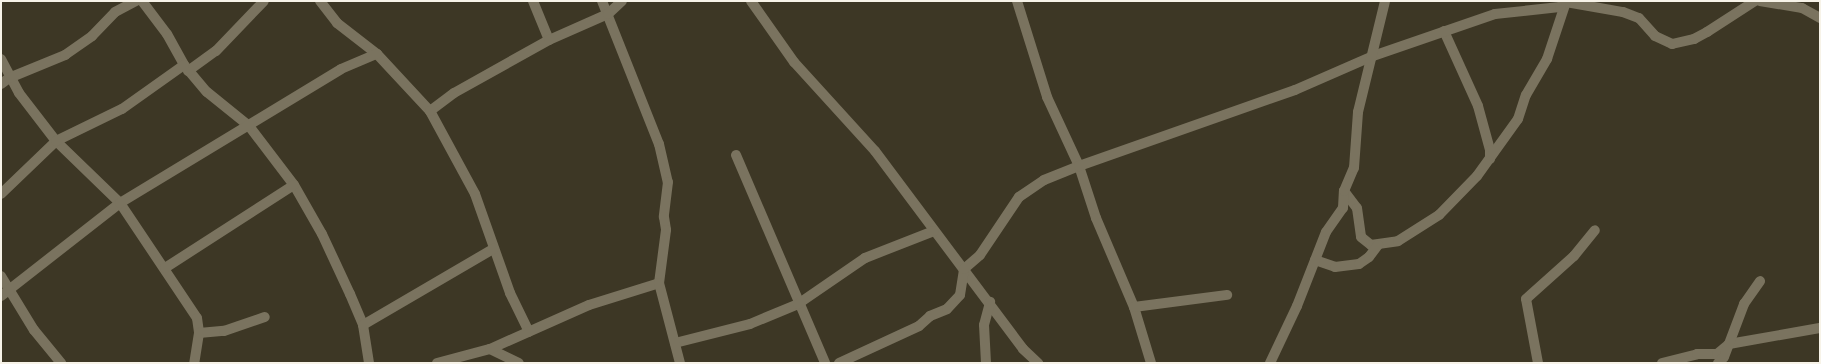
<!DOCTYPE html>
<style>
body{margin:0}
#map{position:relative;width:1821px;height:364px;overflow:hidden;background:#3d3725;font-family:"PT Sans",sans-serif}
div>[style]{position:absolute}
.minor>*{height:10px;margin:-5px;padding:0 5px;transform-origin:5px;border-radius:5px;background:#7a735f}
span{translate:-50% -50%;white-space:nowrap;text-align:center;line-height:1.15;-webkit-text-stroke:4px #211f16;paint-order:stroke}
.frame{position:absolute;inset:0;border:2px solid #f7f3e8;pointer-events:none}
</style>
<div id="map">
<div class="minor">
<div style="left:142px;top:1px;width:41px;rotate:52.9deg"></div>
<div style="left:167px;top:34px;width:35px;rotate:61deg"></div>
<div style="left:184px;top:65px;width:35px;rotate:50deg"></div>
<div style="left:207px;top:92px;width:54px;rotate:39deg"></div>
<div style="left:249px;top:126px;width:74px;rotate:52.7deg"></div>
<div style="left:294px;top:185px;width:56px;rotate:60.3deg"></div>
<div style="left:322px;top:234px;width:66px;rotate:65deg"></div>
<div style="left:350px;top:294px;width:34px;rotate:67deg"></div>
<div style="left:363px;top:325px;width:38px;rotate:81deg"></div>
<div style="left:320px;top:1px;width:28px;rotate:52deg"></div>
<div style="left:337px;top:23px;width:51px;rotate:37.8deg"></div>
<div style="left:377px;top:54px;width:78px;rotate:47.1deg"></div>
<div style="left:430px;top:111px;width:94px;rotate:61.5deg"></div>
<div style="left:475px;top:194px;width:105px;rotate:70.5deg"></div>
<div style="left:510px;top:293px;width:43px;rotate:64deg"></div>
<div style="left:533px;top:1px;width:42px;rotate:67.7deg"></div>
<div style="left:602px;top:1px;width:154px;rotate:68.3deg"></div>
<div style="left:659px;top:144px;width:39px;rotate:77deg"></div>
<div style="left:668px;top:182px;width:35px;rotate:97deg"></div>
<div style="left:664px;top:217px;width:13px;rotate:81deg"></div>
<div style="left:666px;top:230px;width:53px;rotate:97.5deg"></div>
<div style="left:751px;top:1px;width:75px;rotate:54.8deg"></div>
<div style="left:794px;top:62px;width:120px;rotate:47.7deg"></div>
<div style="left:875px;top:151px;width:247px;rotate:53.2deg"></div>
<div style="left:1023px;top:349px;width:21px;rotate:43deg"></div>
<div style="left:1017px;top:1px;width:101px;rotate:72.6deg"></div>
<div style="left:1047px;top:97px;width:76px;rotate:65.1deg"></div>
<div style="left:1079px;top:166px;width:55px;rotate:71.9deg"></div>
<div style="left:1096px;top:218px;width:97px;rotate:66.9deg"></div>
<div style="left:1134px;top:307px;width:59px;rotate:73.1deg"></div>
<div style="left:1760px;top:1px;width:43px;rotate:9.5deg"></div>
<div style="left:1802px;top:8px;width:21px;rotate:29deg"></div>
<div style="left:1444px;top:31px;width:82px;rotate:65.6deg"></div>
<div style="left:1478px;top:106px;width:46px;rotate:74.7deg"></div>
<div style="left:1490px;top:150px;width:9px;rotate:90deg"></div>
<div style="left:1px;top:59px;width:38px;rotate:62deg"></div>
<div style="left:19px;top:93px;width:61px;rotate:52.4deg"></div>
<div style="left:56px;top:141px;width:89px;rotate:44.1deg"></div>
<div style="left:120px;top:203px;width:138px;rotate:56.2deg"></div>
<div style="left:197px;top:318px;width:15px;rotate:82deg"></div>
<div style="left:199px;top:333px;width:30px;rotate:99deg"></div>
<div style="left:188px;top:71px;width:34px;rotate:-36deg"></div>
<div style="left:216px;top:51px;width:69px;rotate:-46.2deg"></div>
<div style="left:1px;top:84px;width:10px;rotate:-37deg"></div>
<div style="left:9px;top:78px;width:61px;rotate:-22.3deg"></div>
<div style="left:65px;top:55px;width:33px;rotate:-35deg"></div>
<div style="left:92px;top:36px;width:33px;rotate:-46deg"></div>
<div style="left:115px;top:12px;width:24px;rotate:-28deg"></div>
<div style="left:430px;top:111px;width:30px;rotate:-37deg"></div>
<div style="left:454px;top:93px;width:109px;rotate:-29.2deg"></div>
<div style="left:549px;top:40px;width:64px;rotate:-23.8deg"></div>
<div style="left:608px;top:14px;width:19px;rotate:-43deg"></div>
<div style="left:736px;top:155px;width:226px;rotate:66.8deg"></div>
<div style="left:1344px;top:191px;width:21px;rotate:53deg"></div>
<div style="left:1357px;top:208px;width:29px;rotate:82deg"></div>
<div style="left:1361px;top:237px;width:13px;rotate:39deg"></div>
<div style="left:1371px;top:245px;width:27px;rotate:-8deg"></div>
<div style="left:1398px;top:241px;width:49px;rotate:-32.4deg"></div>
<div style="left:1439px;top:215px;width:54px;rotate:-45.7deg"></div>
<div style="left:1477px;top:176px;width:70px;rotate:-54.3deg"></div>
<div style="left:1518px;top:119px;width:25px;rotate:-72deg"></div>
<div style="left:1526px;top:95px;width:42px;rotate:-59.7deg"></div>
<div style="left:1547px;top:59px;width:60px;rotate:-71.6deg"></div>
<div style="left:1px;top:194px;width:76px;rotate:-43.9deg"></div>
<div style="left:56px;top:141px;width:73px;rotate:-25.9deg"></div>
<div style="left:122px;top:109px;width:76px;rotate:-35.4deg"></div>
<div style="left:1315px;top:260px;width:21px;rotate:19deg"></div>
<div style="left:1335px;top:267px;width:24px;rotate:-7deg"></div>
<div style="left:1359px;top:264px;width:12px;rotate:-35deg"></div>
<div style="left:1369px;top:257px;width:15px;rotate:-53deg"></div>
<div style="left:165px;top:268px;width:153px;rotate:-32.8deg"></div>
<div style="left:1px;top:276px;width:63px;rotate:58.6deg"></div>
<div style="left:34px;top:330px;width:43px;rotate:50.7deg"></div>
<div style="left:1px;top:296px;width:151px;rotate:-38deg"></div>
<div style="left:120px;top:203px;width:258px;rotate:-31.2deg"></div>
<div style="left:341px;top:69px;width:39px;rotate:-23deg"></div>
<div style="left:1134px;top:307px;width:94px;rotate:-7.4deg"></div>
<div style="left:363px;top:325px;width:151px;rotate:-30.3deg"></div>
<div style="left:199px;top:333px;width:25px;rotate:-5deg"></div>
<div style="left:224px;top:331px;width:43px;rotate:-18.9deg"></div>
<div style="left:675px;top:343px;width:77px;rotate:-14.2deg"></div>
<div style="left:750px;top:324px;width:52px;rotate:-22.6deg"></div>
<div style="left:798px;top:304px;width:81px;rotate:-34.5deg"></div>
<div style="left:865px;top:258px;width:74px;rotate:-21.4deg"></div>
<div style="left:490px;top:349px;width:32px;rotate:26deg"></div>
<div style="left:437px;top:363px;width:55px;rotate:-14.8deg"></div>
<div style="left:490px;top:349px;width:108px;rotate:-24deg"></div>
<div style="left:589px;top:305px;width:73px;rotate:-17.4deg"></div>
<div style="left:659px;top:283px;width:83px;rotate:75.3deg"></div>
<div style="left:839px;top:363px;width:88px;rotate:-24.8deg"></div>
<div style="left:919px;top:326px;width:15px;rotate:-42deg"></div>
<div style="left:930px;top:316px;width:18px;rotate:-22deg"></div>
<div style="left:947px;top:309px;width:19px;rotate:-47deg"></div>
<div style="left:960px;top:295px;width:26px;rotate:-81deg"></div>
<div style="left:964px;top:269px;width:21px;rotate:-41deg"></div>
<div style="left:980px;top:255px;width:70px;rotate:-56.1deg"></div>
<div style="left:1019px;top:197px;width:30px;rotate:-34deg"></div>
<div style="left:1044px;top:180px;width:38px;rotate:-22deg"></div>
<div style="left:1079px;top:166px;width:229px;rotate:-19.4deg"></div>
<div style="left:1295px;top:90px;width:85px;rotate:-23.6deg"></div>
<div style="left:1373px;top:56px;width:129px;rotate:-19deg"></div>
<div style="left:1495px;top:14px;width:65px;rotate:-6.1deg"></div>
<div style="left:1560px;top:7px;width:8px;rotate:-40deg"></div>
<div style="left:1566px;top:2px;width:58px;rotate:10deg"></div>
<div style="left:1623px;top:12px;width:17px;rotate:21deg"></div>
<div style="left:1639px;top:18px;width:24px;rotate:48deg"></div>
<div style="left:1655px;top:36px;width:19px;rotate:25deg"></div>
<div style="left:1672px;top:44px;width:23px;rotate:-13deg"></div>
<div style="left:1694px;top:39px;width:15px;rotate:-28deg"></div>
<div style="left:1707px;top:32px;width:57px;rotate:-32.9deg"></div>
<div style="left:986px;top:363px;width:38px;rotate:-93deg"></div>
<div style="left:984px;top:325px;width:24px;rotate:-75deg"></div>
<div style="left:1270px;top:363px;width:63px;rotate:-64.7deg"></div>
<div style="left:1297px;top:306px;width:79px;rotate:-68.6deg"></div>
<div style="left:1326px;top:232px;width:29px;rotate:-55deg"></div>
<div style="left:1343px;top:208px;width:17px;rotate:-87deg"></div>
<div style="left:1344px;top:191px;width:25px;rotate:-67deg"></div>
<div style="left:1354px;top:168px;width:56px;rotate:-85.9deg"></div>
<div style="left:1358px;top:112px;width:114px;rotate:-76.3deg"></div>
<div style="left:1538px;top:363px;width:65px;rotate:-100.6deg"></div>
<div style="left:1526px;top:299px;width:64px;rotate:-41.9deg"></div>
<div style="left:1574px;top:256px;width:33px;rotate:-51deg"></div>
<div style="left:1662px;top:363px;width:36px;rotate:-14deg"></div>
<div style="left:1697px;top:354px;width:20px"></div>
<div style="left:1717px;top:354px;width:16px;rotate:-40deg"></div>
<div style="left:1729px;top:344px;width:92px;rotate:-10deg"></div>
<div style="left:1718px;top:363px;width:8px;rotate:-45deg"></div>
<div style="left:1724px;top:357px;width:57px;rotate:-69.3deg"></div>
<div style="left:1744px;top:304px;width:28px;rotate:-55deg"></div>
</div>
<div class="frame"></div>
</div>
